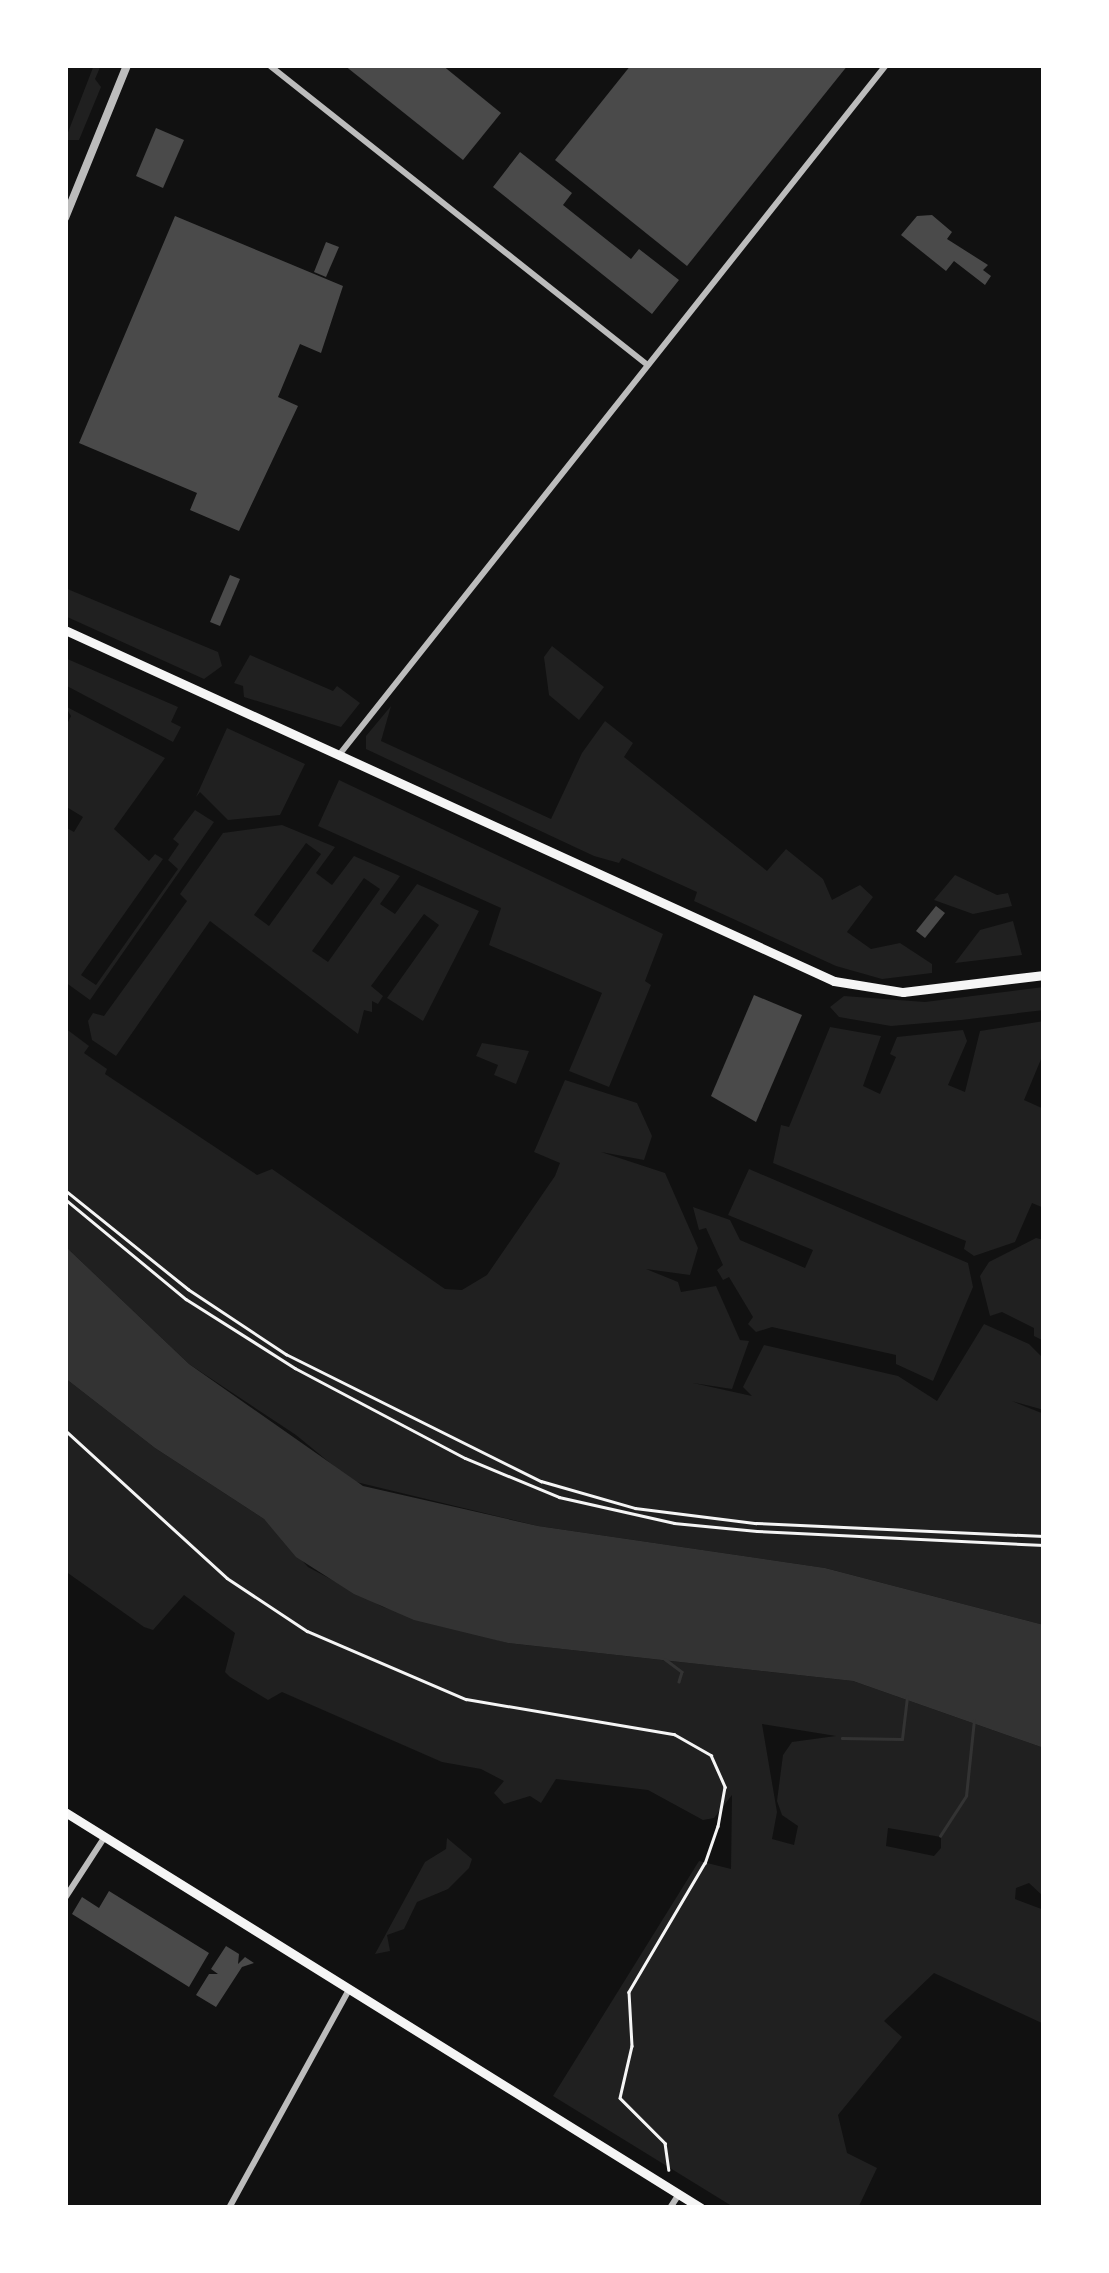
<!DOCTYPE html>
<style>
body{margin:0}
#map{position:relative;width:1109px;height:2273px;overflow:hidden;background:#111;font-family:Merriweather,serif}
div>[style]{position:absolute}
.green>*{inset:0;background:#202020}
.water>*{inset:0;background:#333}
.stream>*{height:2.5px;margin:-1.25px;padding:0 1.25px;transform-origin:1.25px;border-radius:1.25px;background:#333}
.building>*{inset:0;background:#4a4a4a}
.path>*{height:2.5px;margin:-1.25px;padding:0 1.25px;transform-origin:1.25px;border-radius:1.25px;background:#f5f5f5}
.minor>*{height:6px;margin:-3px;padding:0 3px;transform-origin:3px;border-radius:3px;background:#bcbcbc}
.tertiary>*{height:8px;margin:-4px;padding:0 4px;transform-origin:4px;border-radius:4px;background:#bcbcbc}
.primary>*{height:9px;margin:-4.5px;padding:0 4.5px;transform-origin:4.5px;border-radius:4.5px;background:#f5f5f5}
span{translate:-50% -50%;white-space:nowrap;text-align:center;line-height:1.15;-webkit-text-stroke:10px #fff;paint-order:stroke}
.frame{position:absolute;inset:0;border:68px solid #fff;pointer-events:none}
</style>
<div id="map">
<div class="green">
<div style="clip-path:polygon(94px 65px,101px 65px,95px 79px,101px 87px,79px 140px,65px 140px)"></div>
<div style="clip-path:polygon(65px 588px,218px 652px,222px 666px,204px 679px,65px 616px)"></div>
<div style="clip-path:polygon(552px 646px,604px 687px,579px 720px,549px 695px,544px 657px)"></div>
<div style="clip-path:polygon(250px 655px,333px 691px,337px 686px,360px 703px,341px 727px,244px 697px,243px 686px,234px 683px)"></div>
<div style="clip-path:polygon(65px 658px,178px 707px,171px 722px,181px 727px,173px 742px,65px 685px)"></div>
<div style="clip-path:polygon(65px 706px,165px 758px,114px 829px,149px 861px,155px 854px,163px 859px,81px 975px,96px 985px,178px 869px,168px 860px,179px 844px,173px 839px,195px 810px,214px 822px,90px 1000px,65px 982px,65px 827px,74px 832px,83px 817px,65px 806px,65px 728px,71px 716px)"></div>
<div style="clip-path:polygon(391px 706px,381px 741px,551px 819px,582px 753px,605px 721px,633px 743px,624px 757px,767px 871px,786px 849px,823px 879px,832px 900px,860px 885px,873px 897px,847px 932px,871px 949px,900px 943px,932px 964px,932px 973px,882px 979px,836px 966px,694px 901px,697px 892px,622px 858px,619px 863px,594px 856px,366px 749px,366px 736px)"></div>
<div style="clip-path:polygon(227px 728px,305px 764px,280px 815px,228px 820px,200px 792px,196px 797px)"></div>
<div style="clip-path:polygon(339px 780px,663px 934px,645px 981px,651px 985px,609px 1087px,569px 1071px,602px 993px,489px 945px,501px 908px,318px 826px)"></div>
<div style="clip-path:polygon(evenodd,282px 825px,335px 847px,316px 873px,332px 885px,354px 856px,400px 876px,380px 904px,395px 914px,417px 884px,479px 911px,423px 1021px,387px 998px,439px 925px,424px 914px,371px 986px,383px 996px,378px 1004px,372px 1001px,372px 1012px,364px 1010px,358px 1034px,210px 921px,116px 1056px,92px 1040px,88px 1021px,93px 1013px,104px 1016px,187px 901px,180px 894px,223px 833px,282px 825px,306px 843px,321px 854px,269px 926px,254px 915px,306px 843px,282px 825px,364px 878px,380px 889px,328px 962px,312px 951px,364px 878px)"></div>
<div style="clip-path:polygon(955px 875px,997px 895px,1008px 893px,1012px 906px,973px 914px,934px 900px)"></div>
<div style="clip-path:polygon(1013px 921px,1022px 955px,955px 963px,980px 930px)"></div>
<div style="clip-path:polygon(1044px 987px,1044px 1010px,961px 1020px,891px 1026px,839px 1017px,830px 1007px,844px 996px,925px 1002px)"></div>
<div style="clip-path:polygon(1044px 1021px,1044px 1052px,1024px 1100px,1044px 1109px,1044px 1208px,1032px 1203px,1015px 1242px,974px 1256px,964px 1249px,966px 1241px,773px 1163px,781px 1125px,789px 1127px,830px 1027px,881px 1036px,863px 1086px,880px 1094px,896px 1057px,890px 1054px,897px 1037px,963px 1030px,967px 1041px,948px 1085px,965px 1092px,980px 1031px)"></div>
<div style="clip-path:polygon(65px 1028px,89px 1046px,84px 1053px,107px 1069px,105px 1074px,257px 1175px,272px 1169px,445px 1289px,462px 1290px,487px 1275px,555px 1176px,560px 1163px,534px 1152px,565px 1080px,637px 1103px,652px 1136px,644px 1160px,601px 1152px,665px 1173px,698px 1248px,690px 1275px,646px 1269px,678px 1282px,681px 1292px,716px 1286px,740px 1340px,749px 1341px,732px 1389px,693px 1383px,752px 1396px,743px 1387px,764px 1345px,898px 1376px,937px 1401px,984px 1324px,1029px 1344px,1044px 1359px,1044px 1410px,1012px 1401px,1044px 1414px,1044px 1625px,825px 1568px,538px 1526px,352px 1481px,296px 1435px,189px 1364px,65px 1246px)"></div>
<div style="clip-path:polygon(482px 1043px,529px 1051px,516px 1084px,494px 1075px,498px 1065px,476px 1056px)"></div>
<div style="clip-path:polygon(749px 1169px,968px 1263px,973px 1287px,933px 1381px,896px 1364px,896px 1355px,772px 1327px,756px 1332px,748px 1324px,753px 1317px,729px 1277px,723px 1280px,717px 1270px,723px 1265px,706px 1228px,699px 1230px,693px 1207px,730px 1220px,740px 1240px,805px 1268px,813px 1250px,728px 1215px)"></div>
<div style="clip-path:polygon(1036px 1238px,1044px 1240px,1044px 1341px,1034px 1336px,1034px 1328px,1002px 1312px,990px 1316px,980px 1276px,989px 1262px)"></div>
<div style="clip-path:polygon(evenodd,65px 1378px,155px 1448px,264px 1519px,308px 1567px,383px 1607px,508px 1643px,853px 1681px,1044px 1748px,1044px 1897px,1029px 1883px,1016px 1888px,1015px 1899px,1044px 1910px,1044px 2024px,934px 1973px,884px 2021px,902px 2037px,838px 2115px,847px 2153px,877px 2168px,858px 2208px,735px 2208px,553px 2096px,699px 1861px,731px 1869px,732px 1795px,714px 1818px,703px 1820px,648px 1790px,556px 1779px,541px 1803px,530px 1796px,504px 1804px,494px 1793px,504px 1781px,481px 1769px,442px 1762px,282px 1692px,268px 1700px,230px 1677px,225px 1672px,235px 1633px,184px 1595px,153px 1630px,144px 1627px,65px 1571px,65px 1378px,762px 1724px,836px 1736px,792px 1742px,783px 1755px,777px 1801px,782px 1815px,798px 1826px,794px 1845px,772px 1839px,777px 1812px,762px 1724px,65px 1378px,888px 1828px,941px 1837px,941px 1848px,934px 1856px,886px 1846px,888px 1828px)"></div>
<div style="clip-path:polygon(447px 1838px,472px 1859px,469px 1868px,448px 1889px,417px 1902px,404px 1929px,387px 1935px,390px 1951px,375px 1954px,425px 1862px,446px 1849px)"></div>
</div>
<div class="water">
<div style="clip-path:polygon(65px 1246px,189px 1364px,363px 1486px,538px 1526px,825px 1568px,1044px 1625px,1044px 1748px,853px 1681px,508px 1643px,414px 1620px,354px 1594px,296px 1557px,264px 1519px,155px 1448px,65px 1378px)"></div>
</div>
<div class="stream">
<div style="left:665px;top:1659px;width:21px;rotate:37deg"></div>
<div style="left:682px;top:1672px;width:10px;rotate:107deg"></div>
<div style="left:842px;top:1738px;width:60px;rotate:1deg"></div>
<div style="left:902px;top:1739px;width:42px;rotate:-83.2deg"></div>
<div style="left:940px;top:1836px;width:48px;rotate:-57deg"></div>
<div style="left:966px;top:1796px;width:76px;rotate:-84deg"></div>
</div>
<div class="building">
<div style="clip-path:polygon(344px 65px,442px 65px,501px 113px,463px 160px)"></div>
<div style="clip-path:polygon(631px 65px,848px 65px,687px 266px,555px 160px)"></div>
<div style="clip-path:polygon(156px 128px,184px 140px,163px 188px,136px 176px)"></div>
<div style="clip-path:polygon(520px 152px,572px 193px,563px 205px,631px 259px,639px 249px,679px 280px,652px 314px,493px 187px)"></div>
<div style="clip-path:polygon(932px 215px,952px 232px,947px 239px,988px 265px,983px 270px,991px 276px,985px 285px,954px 261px,946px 271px,901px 235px,917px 216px)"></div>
<div style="clip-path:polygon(175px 216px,343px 286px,321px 353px,300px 344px,278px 397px,298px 406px,239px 531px,190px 510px,197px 493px,79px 443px)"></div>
<div style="clip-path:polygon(326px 242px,339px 247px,326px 277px,314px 272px)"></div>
<div style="clip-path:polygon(230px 575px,240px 579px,220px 626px,210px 622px)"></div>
<div style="clip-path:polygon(936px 906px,945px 913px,925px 938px,916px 931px)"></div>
<div style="clip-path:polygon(754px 995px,802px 1015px,756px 1122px,711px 1096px)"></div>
<div style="clip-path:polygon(109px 1891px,209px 1953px,189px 1987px,72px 1914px,82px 1897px,99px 1908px)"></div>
<div style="clip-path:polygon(226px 1946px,239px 1954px,238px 1964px,245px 1957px,254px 1963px,242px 1967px,216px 2007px,196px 1995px,209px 1974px,218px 1974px,211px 1969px)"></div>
</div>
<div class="path">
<div style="left:65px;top:1190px;width:158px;rotate:38.8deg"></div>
<div style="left:188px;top:1289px;width:118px;rotate:33.6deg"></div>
<div style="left:286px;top:1354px;width:285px;rotate:26.5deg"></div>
<div style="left:541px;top:1481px;width:98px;rotate:16deg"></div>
<div style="left:635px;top:1508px;width:122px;rotate:7.1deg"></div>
<div style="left:756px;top:1523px;width:288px;rotate:2.6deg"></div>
<div style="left:65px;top:1199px;width:157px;rotate:39.6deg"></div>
<div style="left:186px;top:1299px;width:129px;rotate:32.3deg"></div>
<div style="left:295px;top:1368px;width:192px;rotate:27.9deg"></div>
<div style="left:465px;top:1458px;width:102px;rotate:22.5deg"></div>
<div style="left:559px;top:1497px;width:118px;rotate:12.7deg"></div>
<div style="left:674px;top:1523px;width:83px;rotate:5.5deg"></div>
<div style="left:757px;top:1531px;width:287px;rotate:2.8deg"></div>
<div style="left:65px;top:1430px;width:219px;rotate:42.4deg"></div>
<div style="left:227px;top:1578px;width:96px;rotate:33.5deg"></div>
<div style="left:307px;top:1631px;width:173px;rotate:23.2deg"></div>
<div style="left:466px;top:1699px;width:211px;rotate:9.6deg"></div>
<div style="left:674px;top:1734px;width:43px;rotate:29.6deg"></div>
<div style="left:711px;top:1755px;width:35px;rotate:66deg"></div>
<div style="left:725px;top:1787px;width:40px;rotate:100deg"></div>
<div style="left:718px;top:1826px;width:39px;rotate:109deg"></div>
<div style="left:705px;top:1863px;width:150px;rotate:120.5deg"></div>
<div style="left:629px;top:1992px;width:54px;rotate:86.8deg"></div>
<div style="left:632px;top:2046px;width:53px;rotate:103deg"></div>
<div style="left:620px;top:2098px;width:64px;rotate:45deg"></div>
<div style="left:665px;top:2143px;width:27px;rotate:82deg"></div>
</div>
<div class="minor">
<div style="left:269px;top:65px;width:483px;rotate:38.4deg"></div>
<div style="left:339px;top:755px;width:881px;rotate:-51.59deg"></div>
<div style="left:65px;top:1898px;width:72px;rotate:-57deg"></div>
<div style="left:229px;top:2208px;width:249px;rotate:-61.2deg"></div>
<div style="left:670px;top:2208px;width:17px;rotate:-57deg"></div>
</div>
<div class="tertiary">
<div style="left:65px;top:218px;width:165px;rotate:-67.9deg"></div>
</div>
<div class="primary">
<div style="left:65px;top:630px;width:845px;rotate:24.53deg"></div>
<div style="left:834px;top:981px;width:70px;rotate:9.1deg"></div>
<div style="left:903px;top:992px;width:142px;rotate:-6.9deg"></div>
<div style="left:65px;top:1812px;width:749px;rotate:31.91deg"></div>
</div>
<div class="frame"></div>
</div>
